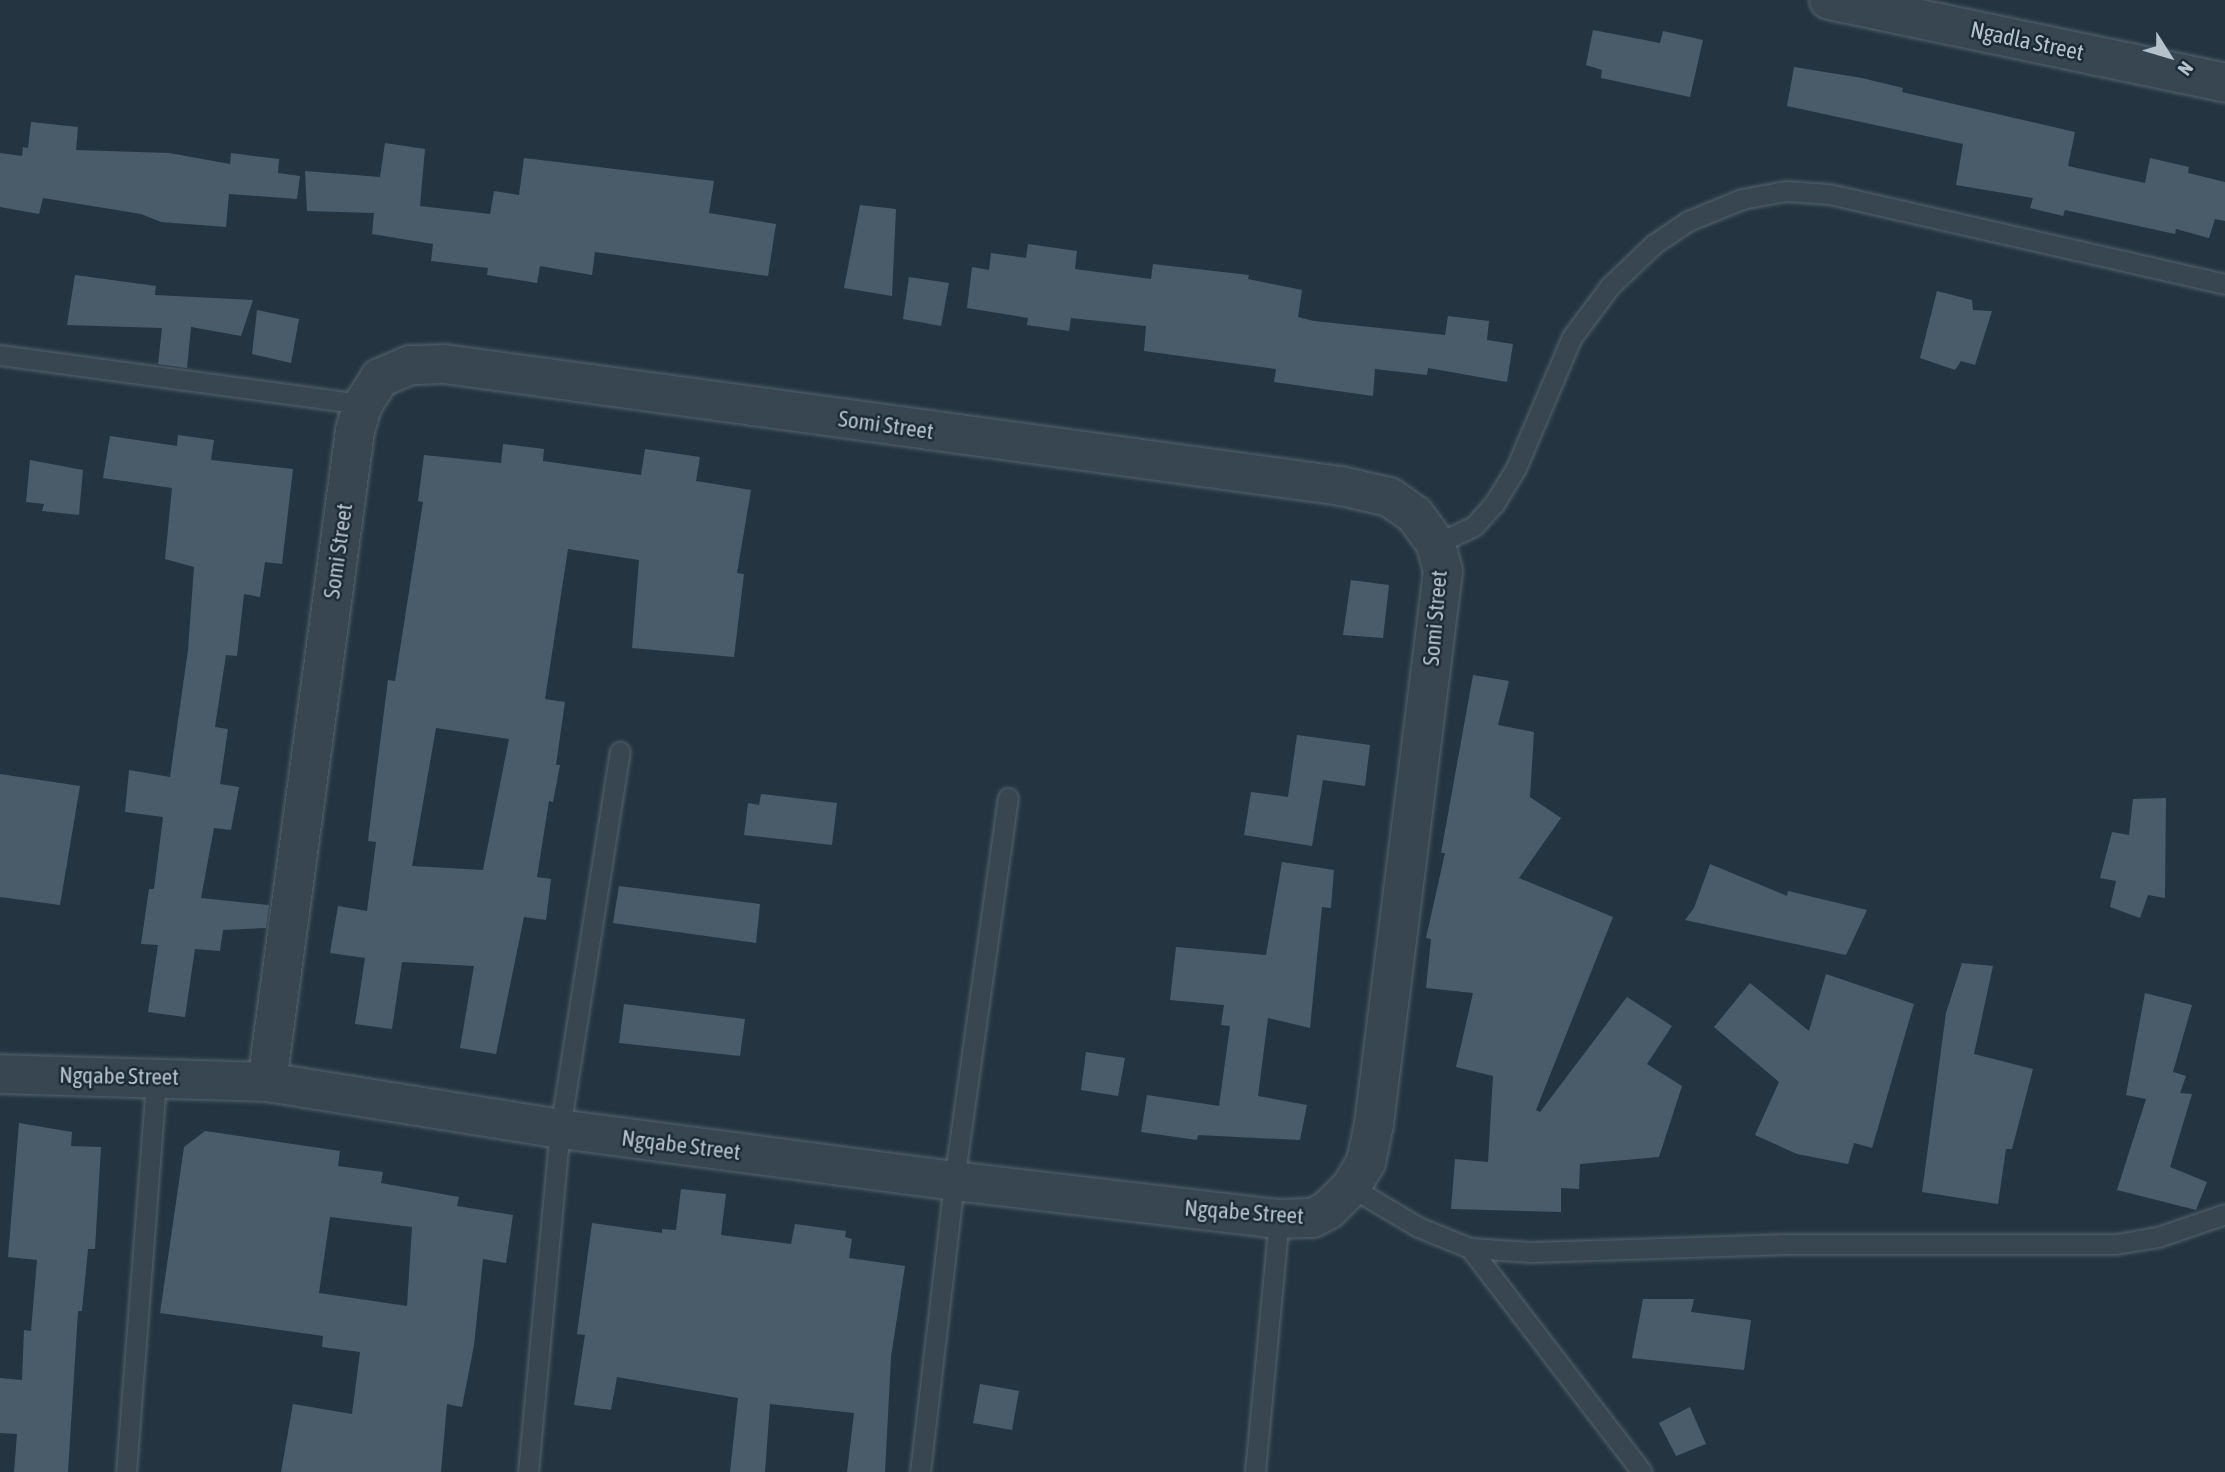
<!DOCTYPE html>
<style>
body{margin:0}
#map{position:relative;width:2225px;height:1472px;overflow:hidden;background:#243541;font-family:"Asap Condensed",sans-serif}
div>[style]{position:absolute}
.building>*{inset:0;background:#4a5c6a}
.roads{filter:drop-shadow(0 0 2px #56646e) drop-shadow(0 0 2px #56646e)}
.lane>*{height:19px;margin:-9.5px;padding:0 9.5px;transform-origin:9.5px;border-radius:9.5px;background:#384651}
.street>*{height:38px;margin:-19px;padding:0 19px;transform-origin:19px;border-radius:19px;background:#384651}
span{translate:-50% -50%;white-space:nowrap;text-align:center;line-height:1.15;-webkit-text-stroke:5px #1d2b36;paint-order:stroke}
.street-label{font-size:23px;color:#b5c1cb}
.north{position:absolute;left:2134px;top:21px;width:70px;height:70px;-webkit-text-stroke:5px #1d2b36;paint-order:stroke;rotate:127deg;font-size:19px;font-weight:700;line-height:28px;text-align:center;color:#b5c1cb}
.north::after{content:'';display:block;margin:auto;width:24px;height:32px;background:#b5c1cb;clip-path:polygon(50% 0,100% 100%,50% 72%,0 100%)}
</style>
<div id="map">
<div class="building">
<div style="clip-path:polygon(1593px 30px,1660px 43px,1663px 31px,1703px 40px,1690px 97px,1601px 78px,1602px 70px,1586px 65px)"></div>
<div style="clip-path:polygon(1794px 67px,1862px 78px,1903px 88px,1902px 92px,2075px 132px,2068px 166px,2145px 183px,2150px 158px,2189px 167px,2188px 173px,2225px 182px,2225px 221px,2215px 219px,2209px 238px,2176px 229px,2175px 234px,2065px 210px,2063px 216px,2030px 208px,2033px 198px,1956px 185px,1963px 144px,1787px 106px)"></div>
<div style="clip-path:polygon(31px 122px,78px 127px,76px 150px,169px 153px,230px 164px,231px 153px,279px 159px,278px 173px,300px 176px,297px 199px,229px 194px,226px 227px,161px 222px,141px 214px,43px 198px,39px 214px,0 207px,0 153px,22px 156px,23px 147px,28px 148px)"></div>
<div style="clip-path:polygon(385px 143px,425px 149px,420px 206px,490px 214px,494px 191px,519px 195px,524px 158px,714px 181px,709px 213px,776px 224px,768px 276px,595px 252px,592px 275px,540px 266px,537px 283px,487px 275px,488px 268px,431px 261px,433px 244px,372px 234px,374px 213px,307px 211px,305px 171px,380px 177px)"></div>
<div style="clip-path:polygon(860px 205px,896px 209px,892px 296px,844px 288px)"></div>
<div style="clip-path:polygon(1028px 244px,1077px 251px,1075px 269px,1151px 279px,1153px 264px,1249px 275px,1248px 279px,1302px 290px,1298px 317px,1314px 321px,1445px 335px,1448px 316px,1489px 321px,1487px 340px,1513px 344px,1507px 382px,1428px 368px,1427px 375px,1375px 369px,1373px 396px,1274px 382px,1276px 369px,1144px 351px,1146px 326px,1071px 318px,1069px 331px,1027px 325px,1028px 318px,967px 308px,972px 267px,989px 270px,991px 253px,1026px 258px)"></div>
<div style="clip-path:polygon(75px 275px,156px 286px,155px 295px,253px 300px,241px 336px,191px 327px,187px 368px,158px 364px,162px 328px,67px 325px)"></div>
<div style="clip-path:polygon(909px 277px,949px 283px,941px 326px,903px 319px)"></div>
<div style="clip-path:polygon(1937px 291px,1972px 300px,1973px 310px,1992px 311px,1975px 365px,1961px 361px,1955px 370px,1920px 358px)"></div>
<div style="clip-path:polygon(257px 310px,299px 319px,291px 363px,252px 354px)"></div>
<div style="clip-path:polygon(178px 435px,214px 440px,211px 460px,293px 469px,282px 564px,265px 562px,260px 597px,244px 594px,237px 656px,226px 655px,215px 727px,228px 729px,220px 784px,239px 787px,231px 830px,214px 828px,201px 898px,269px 905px,266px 928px,223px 930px,220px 951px,195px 949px,185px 1017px,148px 1012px,158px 945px,141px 944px,149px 889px,154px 889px,163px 817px,125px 812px,129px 770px,170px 777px,188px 650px,194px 567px,165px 559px,172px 488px,103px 478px,110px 436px,177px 446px)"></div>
<div style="clip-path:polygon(evenodd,503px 444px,544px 449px,543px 461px,641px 475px,645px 449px,700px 457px,696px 481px,751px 490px,737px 573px,744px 574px,734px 657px,632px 648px,639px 560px,568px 549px,545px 699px,565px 702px,556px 765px,560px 765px,553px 802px,549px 801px,537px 877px,551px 879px,546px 920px,524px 917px,496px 1054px,460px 1048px,474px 966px,402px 962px,392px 1029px,355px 1024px,365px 958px,330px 953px,338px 906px,367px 911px,376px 842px,368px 841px,375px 783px,388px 680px,395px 681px,423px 502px,418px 501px,424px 455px,501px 463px,503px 444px,436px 728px,509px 739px,483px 870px,412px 866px,436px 728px)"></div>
<div style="clip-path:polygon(30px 460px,83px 470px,79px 515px,42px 511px,44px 504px,26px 502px)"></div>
<div style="clip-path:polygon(1351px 580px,1389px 585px,1383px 638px,1343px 635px)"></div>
<div style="clip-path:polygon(1473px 675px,1509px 681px,1498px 725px,1534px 732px,1530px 797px,1561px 818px,1519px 878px,1613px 917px,1536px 1110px,1540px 1112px,1627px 997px,1672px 1026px,1647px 1064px,1682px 1086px,1659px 1157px,1580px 1164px,1579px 1189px,1561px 1188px,1561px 1212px,1451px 1209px,1455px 1159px,1488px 1162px,1493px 1076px,1456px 1067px,1473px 993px,1426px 988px,1431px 939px,1426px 938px,1445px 853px,1441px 853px)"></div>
<div style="clip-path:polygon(1297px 735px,1370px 745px,1365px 786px,1323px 780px,1312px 846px,1244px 835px,1251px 792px,1288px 797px)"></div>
<div style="clip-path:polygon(0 774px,80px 786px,60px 905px,0 897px)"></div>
<div style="clip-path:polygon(761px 794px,837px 803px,832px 845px,744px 835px,748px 803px,759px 805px)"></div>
<div style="clip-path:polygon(2166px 798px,2165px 898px,2148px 895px,2140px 918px,2110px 907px,2116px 881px,2100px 878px,2112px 832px,2129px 835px,2133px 799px)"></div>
<div style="clip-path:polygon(1282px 862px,1334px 870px,1331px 908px,1322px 907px,1310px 1028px,1268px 1018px,1258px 1096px,1307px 1105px,1300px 1140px,1198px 1135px,1197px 1140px,1141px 1132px,1147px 1095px,1219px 1106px,1230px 1026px,1221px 1025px,1224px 1005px,1170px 1000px,1176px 947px,1266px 955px)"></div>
<div style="clip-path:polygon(1710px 864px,1787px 896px,1788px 891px,1867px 910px,1846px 955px,1685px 920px,1694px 908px)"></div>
<div style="clip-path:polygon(619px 886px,760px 904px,756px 943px,613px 923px)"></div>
<div style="clip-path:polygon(1962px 963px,1993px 966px,1974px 1054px,2033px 1069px,2012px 1149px,2006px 1149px,1998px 1204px,1922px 1192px,1946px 1013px)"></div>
<div style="clip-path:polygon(1826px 974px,1914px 1004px,1872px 1148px,1854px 1143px,1848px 1164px,1797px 1154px,1755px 1135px,1779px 1082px,1714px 1027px,1750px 983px,1809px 1031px)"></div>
<div style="clip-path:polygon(2145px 993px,2192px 1005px,2173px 1072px,2186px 1076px,2180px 1093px,2192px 1094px,2170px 1167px,2207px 1182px,2196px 1210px,2117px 1190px,2146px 1099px,2126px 1095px)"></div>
<div style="clip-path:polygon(624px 1004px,745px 1019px,740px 1056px,619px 1043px)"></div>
<div style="clip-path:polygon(1086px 1052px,1125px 1058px,1118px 1096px,1081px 1090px)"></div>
<div style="clip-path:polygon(19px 1123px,72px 1132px,71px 1146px,101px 1147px,95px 1249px,88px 1249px,82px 1311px,78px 1311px,68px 1472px,14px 1472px,17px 1434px,0 1433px,0 1378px,22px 1380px,24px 1330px,31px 1331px,37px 1260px,8px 1257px)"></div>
<div style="clip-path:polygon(evenodd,205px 1131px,340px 1151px,338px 1166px,383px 1172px,381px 1183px,459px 1197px,457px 1206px,513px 1215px,506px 1263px,483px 1259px,474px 1345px,462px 1407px,447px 1404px,441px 1472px,281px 1472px,293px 1404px,352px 1414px,360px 1352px,322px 1347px,323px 1336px,160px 1313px,184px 1147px,205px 1131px,330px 1217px,412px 1227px,407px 1306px,319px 1293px,330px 1217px)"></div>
<div style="clip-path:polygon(681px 1189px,726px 1194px,721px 1235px,791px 1244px,795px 1224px,846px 1231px,845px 1237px,852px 1239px,849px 1258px,905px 1266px,891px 1357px,885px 1472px,847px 1472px,854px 1413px,770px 1404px,765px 1472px,730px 1472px,738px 1398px,617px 1377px,611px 1410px,574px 1405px,585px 1335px,577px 1334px,592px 1223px,662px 1233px,662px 1229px,676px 1230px)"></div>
<div style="clip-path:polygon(1643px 1299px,1694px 1299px,1691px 1312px,1751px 1320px,1744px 1370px,1632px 1358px)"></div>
<div style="clip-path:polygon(980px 1384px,1019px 1391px,1012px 1430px,973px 1423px)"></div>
<div style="clip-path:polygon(1690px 1407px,1706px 1444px,1676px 1456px,1659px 1423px)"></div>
</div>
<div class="roads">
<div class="lane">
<div style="left:0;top:355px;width:366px;rotate:7.7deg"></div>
<div style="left:1436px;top:544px;width:42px;rotate:-25.3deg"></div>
<div style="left:1474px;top:526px;width:30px;rotate:-48deg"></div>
<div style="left:1494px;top:504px;width:42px;rotate:-58.6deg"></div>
<div style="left:1516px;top:468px;width:142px;rotate:-66.9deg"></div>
<div style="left:1572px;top:337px;width:64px;rotate:-53.3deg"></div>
<div style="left:1610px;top:286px;width:61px;rotate:-43.7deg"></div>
<div style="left:1654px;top:244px;width:41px;rotate:-34.1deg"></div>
<div style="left:1688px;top:221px;width:58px;rotate:-22.2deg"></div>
<div style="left:1742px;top:199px;width:45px;rotate:-10.3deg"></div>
<div style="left:1786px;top:191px;width:43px;rotate:4deg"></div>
<div style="left:1829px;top:194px;width:406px;rotate:12.8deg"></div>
<div style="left:1351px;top:1187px;width:78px;rotate:30.8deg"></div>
<div style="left:1418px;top:1227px;width:56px;rotate:22deg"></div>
<div style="left:1470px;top:1248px;width:61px;rotate:3.8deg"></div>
<div style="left:1531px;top:1252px;width:250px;rotate:-1.8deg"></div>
<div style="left:1781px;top:1244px;width:335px"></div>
<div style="left:2116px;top:1244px;width:43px;rotate:-9.5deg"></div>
<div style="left:2158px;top:1237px;width:71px;rotate:-18.9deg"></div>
<div style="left:1470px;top:1248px;width:282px;rotate:52.5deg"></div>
<div style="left:126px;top:1472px;width:395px;rotate:-85.6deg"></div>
<div style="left:528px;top:1472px;width:344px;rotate:-84.7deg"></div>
<div style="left:560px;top:1129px;width:382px;rotate:-81deg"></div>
<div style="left:920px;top:1472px;width:293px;rotate:-83.3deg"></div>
<div style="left:954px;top:1181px;width:387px;rotate:-82deg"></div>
<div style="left:1255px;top:1472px;width:254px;rotate:-84.6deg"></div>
</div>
<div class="street">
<div style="left:1829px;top:0;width:405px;rotate:11.8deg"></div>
<div style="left:0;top:1074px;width:267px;rotate:1.7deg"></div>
<div style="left:267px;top:1082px;width:297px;rotate:9.1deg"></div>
<div style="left:560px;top:1129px;width:397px;rotate:7.5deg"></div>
<div style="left:954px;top:1181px;width:327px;rotate:6.7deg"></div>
<div style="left:1279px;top:1219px;width:34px;rotate:-2deg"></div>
<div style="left:1313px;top:1218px;width:18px;rotate:-29deg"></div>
<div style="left:1329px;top:1209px;width:31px;rotate:-45deg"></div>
<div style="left:1351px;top:1187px;width:29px;rotate:-59deg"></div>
<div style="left:1366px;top:1162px;width:39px;rotate:-78deg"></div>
<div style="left:1374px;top:1124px;width:557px;rotate:-82.89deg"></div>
<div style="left:1443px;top:571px;width:28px;rotate:-105deg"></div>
<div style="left:1436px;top:544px;width:36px;rotate:-126deg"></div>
<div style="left:1415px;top:515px;width:32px;rotate:-145deg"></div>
<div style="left:1389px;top:497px;width:49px;rotate:-167.1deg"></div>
<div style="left:1341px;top:486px;width:905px;rotate:-172.25deg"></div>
<div style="left:444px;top:364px;width:34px;rotate:178deg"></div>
<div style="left:410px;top:365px;width:33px;rotate:157deg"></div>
<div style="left:380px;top:378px;width:31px;rotate:123deg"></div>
<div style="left:363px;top:404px;width:28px;rotate:107deg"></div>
<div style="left:355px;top:431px;width:657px;rotate:97.7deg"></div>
</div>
</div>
<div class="street-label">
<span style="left:2027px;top:41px;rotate:12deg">Ngadla Street</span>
<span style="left:886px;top:425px;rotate:8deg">Somi Street</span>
<span style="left:338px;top:551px;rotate:-82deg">Somi Street</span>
<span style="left:1435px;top:618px;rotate:-85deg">Somi Street</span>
<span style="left:119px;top:1076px;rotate:1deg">Ngqabe Street</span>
<span style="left:681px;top:1145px;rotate:7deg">Ngqabe Street</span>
<span style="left:1244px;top:1212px;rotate:4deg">Ngqabe Street</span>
</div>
<div class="north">N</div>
</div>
